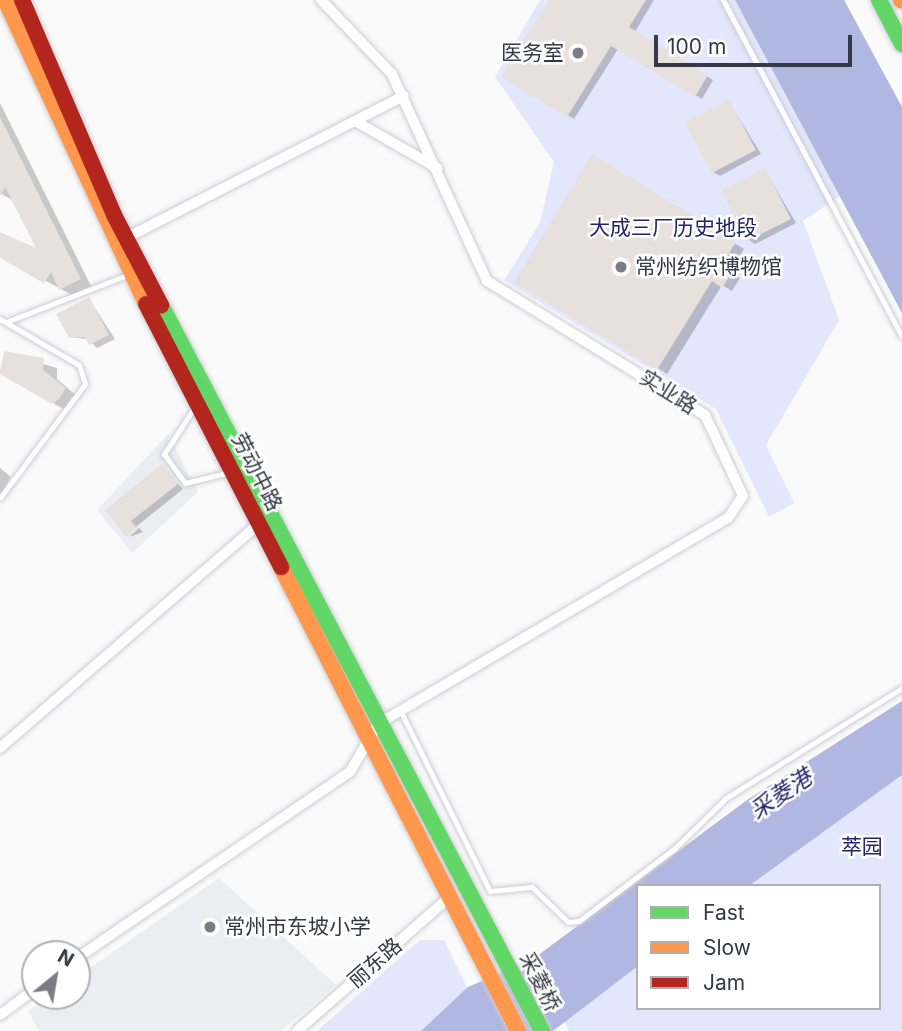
<!DOCTYPE html>
<meta charset="utf-8">
<style>
body{margin:0}
#map{position:relative;width:902px;height:1031px;overflow:hidden;background:#fafafa;font-family:Inter,"Noto Sans SC",sans-serif}
div>[style]{position:absolute}
.built>*{inset:0;background:#ecedf3}
.green>*{inset:0;background:#e2e7fc}
.water>*{inset:0;background:#b0b7e0}
.shadow>*{inset:0;background:#0003}
.building>*{inset:0;background:#e7e0dc}
.roads{filter:drop-shadow(0 0 2px #cccdd4) drop-shadow(0 0 2px #cccdd4)}
.lane>*{height:5px;margin:-2.5px;padding:0 2.5px;transform-origin:2.5px;border-radius:2.5px;background:#fefefe}
.street>*{height:10px;margin:-5px;padding:0 5px;transform-origin:5px;border-radius:5px;background:#fefefe}
.fast>*{height:16px;margin:-8px;padding:0 8px;transform-origin:8px;border-radius:8px;background:#63d668}
.slow>*{height:16px;margin:-8px;padding:0 8px;transform-origin:8px;border-radius:8px;background:#ff974d}
.jam>*{height:16px;margin:-8px;padding:0 8px;transform-origin:8px;border-radius:8px;background:#b3261e}
.dots>*{width:19px;height:19px;translate:-50% -50%;box-sizing:border-box;border:4px solid #fff;border-radius:50%}
span{translate:-50% -50%;white-space:nowrap;text-align:center;line-height:1.15;-webkit-text-stroke:5px #fff;paint-order:stroke}
.poi-label{font-size:21px;color:#363846}
.right{translate:-100% -50%;text-align:right}
.left{translate:0 -50%;text-align:left}
.park-label{font-size:21px;color:#222267}
.street-label{font-size:21px;color:#363846}
.water-label{font-size:23px;color:#24256a;font-style:italic}
.legend{position:absolute;left:636px;top:884px;width:245px;height:126px;box-sizing:border-box;background:#fff;border:2px solid #afafb5;margin:0;padding:9px 12px;list-style:none;font-size:21px;color:#363846}
.legend li{display:flex;align-items:center;gap:14px;height:35px}
.legend b{width:35px;border:2px solid #afafb5}
.north{position:absolute;left:21px;top:940px;width:70px;height:70px;box-sizing:border-box;background:#fff;border:2px solid #afafb5;border-radius:50%;rotate:30deg;font-size:19px;font-weight:700;line-height:28px;text-align:center;color:#363846}
.north::after{content:'';display:block;margin:auto;width:24px;height:32px;background:#7b7c85;clip-path:polygon(50% 0,100% 100%,50% 72%,0 100%)}
.scale{position:absolute;left:654px;top:35px;width:198px;height:32px;box-sizing:border-box;border:4px solid #363846;border-top:0;padding-left:9px;font-size:21px;line-height:24px;white-space:nowrap;color:#363846;-webkit-text-stroke:5px #fff;paint-order:stroke}
</style>
<div id="map">
<div class="built">
<div style="clip-path:polygon(168px 434px,198px 492px,132px 553px,97px 510px)"></div>
<div style="clip-path:polygon(219px 878px,336px 985px,281px 1031px,39px 1031px,28px 1011px,49px 996px,77px 996px,77px 977px)"></div>
</div>
<div class="green">
<div style="clip-path:polygon(540px 0,735px 0,840px 196px,803px 221px,839px 320px,766px 445px,794px 503px,769px 517px,716px 409px,504px 280px,540px 223px,554px 162px,495px 77px)"></div>
<div style="clip-path:polygon(902px 775px,902px 1031px,569px 1031px,564px 1021px,638px 966px,638px 1008px,879px 1008px,879px 886px,749px 886px)"></div>
<div style="clip-path:polygon(420px 940px,444px 940px,477px 1008px,450px 1031px,317px 1031px)"></div>
</div>
<div class="water">
<div style="clip-path:polygon(735px 0,844px 0,902px 107px,902px 313px)"></div>
<div style="clip-path:polygon(902px 701px,902px 775px,749px 886px,638px 886px,638px 966px,553px 1031px,421px 1031px,468px 987px,533px 959px,747px 800px)"></div>
</div>
<div class="shadow">
<div style="clip-path:polygon(551px 0,654px 0,635px 32px,713px 80px,702px 99px,618px 49px,574px 119px,504px 77px)"></div>
<div style="clip-path:polygon(729px 102px,761px 154px,720px 176px,713px 172px)"></div>
<div style="clip-path:polygon(0 103px,91px 286px,72px 295px,0 256px,0 234px,40px 252px,12px 200px,0 193px)"></div>
<div style="clip-path:polygon(593px 156px,744px 249px,730px 272px,740px 278px,732px 291px,722px 285px,667px 374px,516px 282px)"></div>
<div style="clip-path:polygon(765px 170px,796px 223px,755px 244px,749px 240px)"></div>
<div style="clip-path:polygon(89px 299px,115px 339px,97px 348px,87px 339px,70px 337px)"></div>
<div style="clip-path:polygon(5px 353px,57px 368px,57px 379px,78px 397px,67px 411px,0 372px)"></div>
<div style="clip-path:polygon(162px 467px,183px 489px,127px 534px,107px 510px)"></div>
<div style="clip-path:polygon(0 468px,11px 477px,0 496px)"></div>
<div style="clip-path:polygon(139px 528px,143px 532px,129px 537px)"></div>
</div>
<div class="building">
<div style="clip-path:polygon(549px 0,646px 0,629px 27px,708px 75px,695px 97px,611px 46px,567px 117px,501px 77px)"></div>
<div style="clip-path:polygon(729px 100px,756px 150px,712px 173px,685px 122px)"></div>
<div style="clip-path:polygon(0 117px,81px 279px,59px 290px,51px 272px,44px 283px,0 258px,0 232px,36px 248px,5px 187px,0 197px)"></div>
<div style="clip-path:polygon(592px 154px,736px 242px,722px 265px,732px 272px,722px 288px,712px 281px,657px 370px,514px 282px)"></div>
<div style="clip-path:polygon(765px 168px,791px 219px,747px 241px,721px 191px)"></div>
<div style="clip-path:polygon(89px 297px,109px 335px,89px 345px,85px 337px,69px 338px,56px 314px)"></div>
<div style="clip-path:polygon(4px 351px,44px 358px,43px 370px,66px 388px,59px 399px,52px 404px,0 374px)"></div>
<div style="clip-path:polygon(162px 464px,178px 484px,131px 521px,137px 528px,126px 537px,105px 510px)"></div>
</div>
<div class="roads">
<div class="lane">
<div style="left:723px;top:0;width:381px;rotate:62deg"></div>
<div style="left:0;top:319px;width:91px;rotate:30.2deg"></div>
<div style="left:79px;top:365px;width:20px;rotate:72deg"></div>
<div style="left:85px;top:384px;width:142px;rotate:126.7deg"></div>
<div style="left:6px;top:322px;width:130px;rotate:-21.2deg"></div>
<div style="left:196px;top:405px;width:59px;rotate:123.1deg"></div>
<div style="left:164px;top:454px;width:36px;rotate:54deg"></div>
<div style="left:185px;top:483px;width:46px;rotate:-13.7deg"></div>
<div style="left:401px;top:712px;width:200px;rotate:63.6deg"></div>
<div style="left:490px;top:891px;width:42px;rotate:-5.4deg"></div>
<div style="left:532px;top:887px;width:50px;rotate:44.2deg"></div>
<div style="left:568px;top:922px;width:11px;rotate:-5deg"></div>
<div style="left:579px;top:921px;width:121px;rotate:-37.2deg"></div>
<div style="left:675px;top:848px;width:71px;rotate:-44.4deg"></div>
<div style="left:726px;top:798px;width:208px;rotate:-32deg"></div>
</div>
<div class="street">
<div style="left:355px;top:121px;width:95px;rotate:29.8deg"></div>
<div style="left:126px;top:238px;width:312px;rotate:-27.1deg"></div>
<div style="left:0;top:748px;width:344px;rotate:-40.9deg"></div>
<div style="left:77px;top:958px;width:330px;rotate:-34.3deg"></div>
<div style="left:350px;top:772px;width:56px;rotate:-59.7deg"></div>
<div style="left:378px;top:724px;width:406px;rotate:-30.5deg"></div>
<div style="left:728px;top:518px;width:27px;rotate:-56deg"></div>
<div style="left:743px;top:496px;width:89px;rotate:-115.1deg"></div>
<div style="left:705px;top:415px;width:256px;rotate:-148.4deg"></div>
<div style="left:487px;top:281px;width:228px;rotate:-114.7deg"></div>
<div style="left:392px;top:74px;width:103px;rotate:-133.8deg"></div>
<div style="left:0;top:1015px;width:44px;rotate:-36.6deg"></div>
<div style="left:297px;top:1031px;width:206px;rotate:-41.3deg"></div>
</div>
<div class="fast">
<div style="left:879px;top:0;width:50px;rotate:62.4deg"></div>
<div style="left:161px;top:305px;width:820px;rotate:62.31deg"></div>
</div>
<div class="slow">
<div style="left:5px;top:0;width:335px;rotate:65.1deg"></div>
<div style="left:901px;top:0;width:1px;rotate:45deg"></div>
<div style="left:281px;top:567px;width:521px;rotate:62.94deg"></div>
</div>
<div class="jam">
<div style="left:22px;top:0;width:234px;rotate:66.8deg"></div>
<div style="left:114px;top:215px;width:102px;rotate:62.4deg"></div>
<div style="left:146px;top:304px;width:296px;rotate:62.8deg"></div>
</div>
</div>
<div class="dots">
<div style="left:578px;top:53px;background:#7b7c85"></div>
<div style="left:621px;top:267px;background:#7b7c85"></div>
<div style="left:210px;top:927px;background:#7b7c85"></div>
</div>
<div class="poi-label">
<span class="right" style="left:564px;top:53px">医务室</span>
<span class="left" style="left:635px;top:267px">常州纺织博物馆</span>
<span class="left" style="left:224px;top:927px">常州市东坡小学</span>
</div>
<div class="park-label">
<span style="left:673px;top:228px">大成三厂历史地段</span>
<span style="left:862px;top:847px">萃园</span>
</div>
<div class="street-label">
<span style="left:668px;top:392px;rotate:32deg">实业路</span>
<span style="left:257px;top:472px;rotate:63deg">劳动中路</span>
<span style="left:375px;top:963px;rotate:-41deg">丽东路</span>
<span style="left:540px;top:982px;rotate:63deg">采菱桥</span>
</div>
<div class="water-label">
<span style="left:781px;top:794px;rotate:-34deg">采菱港</span>
</div>
<ul class="legend">
<li><b style="height:9px;background:#63d668"></b>Fast</li>
<li><b style="height:9px;background:#ff974d"></b>Slow</li>
<li><b style="height:9px;background:#b3261e"></b>Jam</li>
</ul>
<div class="north">N</div>
<div class="scale">100 m</div>
</div>
